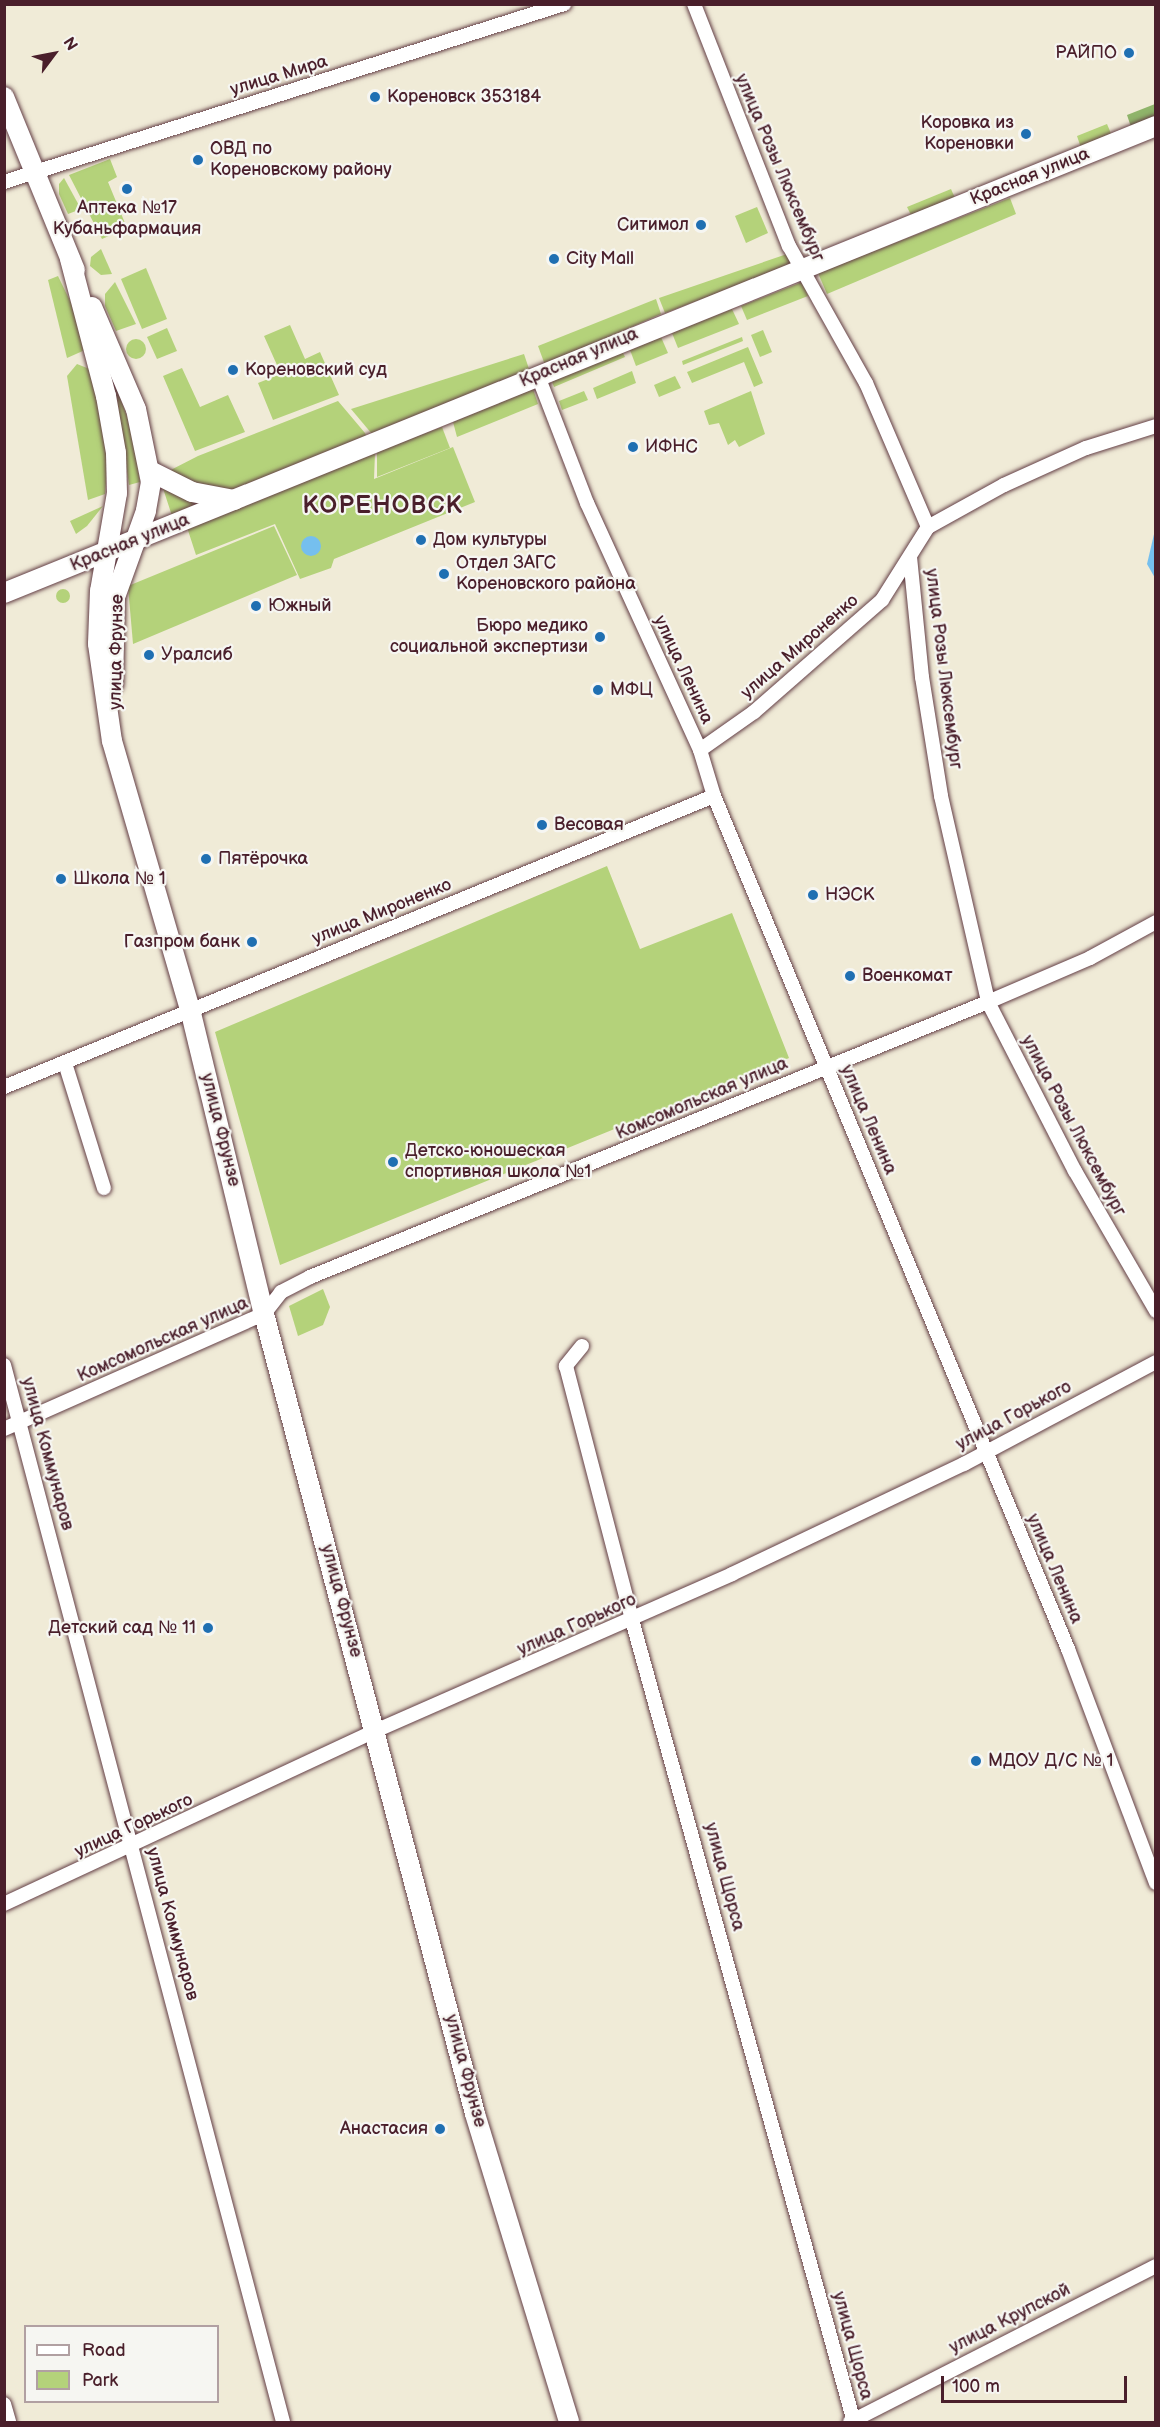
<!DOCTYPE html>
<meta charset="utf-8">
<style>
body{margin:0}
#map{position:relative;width:1160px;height:2427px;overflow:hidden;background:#f0ebd7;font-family:"Balsamiq Sans",sans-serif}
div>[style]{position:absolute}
.green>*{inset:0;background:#b4d27a}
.round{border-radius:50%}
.forest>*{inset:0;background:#8fb46a}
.water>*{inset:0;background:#75bfee}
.roads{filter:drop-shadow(0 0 2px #633e45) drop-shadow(0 0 2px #633e45)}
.minor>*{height:14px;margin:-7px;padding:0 7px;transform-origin:7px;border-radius:7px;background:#fff}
.secondary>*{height:20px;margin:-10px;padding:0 10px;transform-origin:10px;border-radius:10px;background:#fff}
.dots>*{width:16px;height:16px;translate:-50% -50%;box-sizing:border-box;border:3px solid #f6f6f2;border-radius:50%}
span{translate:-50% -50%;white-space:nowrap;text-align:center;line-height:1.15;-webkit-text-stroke:4.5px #f6f6f2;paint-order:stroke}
.poi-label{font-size:18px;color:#4a1f2b}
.right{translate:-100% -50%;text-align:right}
.left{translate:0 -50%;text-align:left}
.street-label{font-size:18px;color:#4a1f2b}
.district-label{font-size:24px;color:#4a1f2b;font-weight:700;letter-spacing:1.5px}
.frame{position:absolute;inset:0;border:6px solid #4a1f2b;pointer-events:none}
.legend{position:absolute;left:24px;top:2325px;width:195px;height:78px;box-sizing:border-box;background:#f6f6f2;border:2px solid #b1a0a2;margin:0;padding:8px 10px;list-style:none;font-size:18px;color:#4a1f2b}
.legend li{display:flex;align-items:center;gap:12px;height:30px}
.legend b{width:30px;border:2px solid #b1a0a2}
.north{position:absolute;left:24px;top:24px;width:60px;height:60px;-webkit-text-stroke:4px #f6f6f2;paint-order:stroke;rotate:58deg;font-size:16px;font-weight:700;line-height:24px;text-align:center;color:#4a1f2b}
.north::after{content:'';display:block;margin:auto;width:21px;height:27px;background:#4a1f2b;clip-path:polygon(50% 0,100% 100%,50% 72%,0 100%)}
.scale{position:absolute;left:941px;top:2376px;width:186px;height:27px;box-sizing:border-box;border:3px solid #4a1f2b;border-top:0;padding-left:8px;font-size:18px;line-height:21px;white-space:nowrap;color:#4a1f2b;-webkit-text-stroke:4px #f6f6f2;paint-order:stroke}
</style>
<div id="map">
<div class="green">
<div style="clip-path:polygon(1107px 124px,1112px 136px,1081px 148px,1077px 136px)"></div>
<div style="clip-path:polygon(110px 159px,117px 177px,108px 182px,127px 228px,102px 239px,69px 175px)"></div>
<div style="clip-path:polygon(64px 178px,81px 209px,68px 214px,59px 194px,59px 184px)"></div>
<div style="clip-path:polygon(951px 189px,955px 198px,911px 215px,907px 207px)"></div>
<div style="clip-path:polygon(1010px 198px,1016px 214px,827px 294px,818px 273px)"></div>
<div style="clip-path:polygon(757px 207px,768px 233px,746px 243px,735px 216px)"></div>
<div style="clip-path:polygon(101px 249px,112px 274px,101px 275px,90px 266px,91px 257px)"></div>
<div style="clip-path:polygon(787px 254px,792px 265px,665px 313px,659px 298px)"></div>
<div style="clip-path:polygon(146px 268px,167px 319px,142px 329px,121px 279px)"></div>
<div style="clip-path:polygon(58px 276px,73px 307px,85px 350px,67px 358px,48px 280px)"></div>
<div style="clip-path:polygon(115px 282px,136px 324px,116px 331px,105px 306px,105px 294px)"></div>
<div style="clip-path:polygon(802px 282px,808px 296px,747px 320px,741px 306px)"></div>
<div style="clip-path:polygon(656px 299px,661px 314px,545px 365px,538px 346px)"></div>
<div style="clip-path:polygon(732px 309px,739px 324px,678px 348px,672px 333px)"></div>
<div style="clip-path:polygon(290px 325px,305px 359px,320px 352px,339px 395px,273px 420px,258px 383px,281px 374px,264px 336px)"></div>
<div style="clip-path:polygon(167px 328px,177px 351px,157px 359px,147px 337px)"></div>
<div style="clip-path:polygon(763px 330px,772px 352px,760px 357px,751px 335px)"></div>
<div style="clip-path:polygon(661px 337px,668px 353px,636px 366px,630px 350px)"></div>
<div style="clip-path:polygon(742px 337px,743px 341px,683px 365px,682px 361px)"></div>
<div class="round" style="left:126px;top:339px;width:20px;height:20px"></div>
<div style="clip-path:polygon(748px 347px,763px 383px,754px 387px,744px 362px,692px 383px,687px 372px)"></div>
<div style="clip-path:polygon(621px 349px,625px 357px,554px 387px,551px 379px)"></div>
<div style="clip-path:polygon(524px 354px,530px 372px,372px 434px,351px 409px)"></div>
<div style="clip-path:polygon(77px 364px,92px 370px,108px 461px,105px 494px,88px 500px,67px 376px)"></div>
<div style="clip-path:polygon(182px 368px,200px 407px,228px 395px,245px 432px,195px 451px,163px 376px)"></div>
<div style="clip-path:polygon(632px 371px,636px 383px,597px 399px,593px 388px)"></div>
<div style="clip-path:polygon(675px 376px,681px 388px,659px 397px,654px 385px)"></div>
<div style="clip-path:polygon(115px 384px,132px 430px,140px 482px,129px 485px)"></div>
<div style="clip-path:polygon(533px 389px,538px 404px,457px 437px,453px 422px)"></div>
<div style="clip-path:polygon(584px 391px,588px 400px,562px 410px,559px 401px)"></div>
<div style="clip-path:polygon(751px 391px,765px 434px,739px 447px,735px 440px,728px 445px,719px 423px,709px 425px,704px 411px)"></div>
<div style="clip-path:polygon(338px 401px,365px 433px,375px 453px,374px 479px,453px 447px,475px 502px,334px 559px,331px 568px,300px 579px,275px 524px,196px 555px,183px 515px,173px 519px,159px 476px,198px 456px)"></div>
<div style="clip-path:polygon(442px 427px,450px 448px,377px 477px,377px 451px)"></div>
<div style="clip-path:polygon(103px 506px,87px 526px,76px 534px,70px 521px)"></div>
<div style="clip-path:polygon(274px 526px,297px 575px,133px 644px,128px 586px)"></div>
<div class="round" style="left:56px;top:589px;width:14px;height:14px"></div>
<div style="clip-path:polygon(607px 866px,640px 949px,732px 913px,789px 1058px,280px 1265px,215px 1032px)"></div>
<div style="clip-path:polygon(323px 1289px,330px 1307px,323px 1325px,298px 1336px,289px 1306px)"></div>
</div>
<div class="forest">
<div style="clip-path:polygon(1155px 104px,1155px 118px,1131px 127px,1127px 115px)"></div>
</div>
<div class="water">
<div style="clip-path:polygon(1155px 530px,1155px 578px,1147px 564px)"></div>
<div class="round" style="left:301px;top:536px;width:20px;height:20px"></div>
</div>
<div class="roads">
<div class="minor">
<div style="left:694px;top:4px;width:260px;rotate:68.6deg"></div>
<div style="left:789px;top:246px;width:157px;rotate:60.7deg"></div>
<div style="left:866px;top:383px;width:157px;rotate:66.7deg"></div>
<div style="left:4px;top:182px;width:588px;rotate:-17.63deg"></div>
<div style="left:538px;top:376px;width:136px;rotate:68.9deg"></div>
<div style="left:587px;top:503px;width:272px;rotate:65.4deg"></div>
<div style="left:700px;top:750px;width:48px;rotate:73.1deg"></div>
<div style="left:714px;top:796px;width:924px;rotate:67.46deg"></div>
<div style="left:1068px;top:1649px;width:250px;rotate:69.4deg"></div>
<div style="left:910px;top:557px;width:121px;rotate:84.3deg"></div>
<div style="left:922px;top:677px;width:121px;rotate:80.9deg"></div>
<div style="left:941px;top:796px;width:211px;rotate:77.1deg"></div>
<div style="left:988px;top:1002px;width:190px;rotate:62.8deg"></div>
<div style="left:1075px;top:1171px;width:162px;rotate:59.9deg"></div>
<div style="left:700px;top:750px;width:66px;rotate:-35.1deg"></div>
<div style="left:754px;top:712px;width:170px;rotate:-41.2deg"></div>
<div style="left:882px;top:600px;width:86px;rotate:-57.8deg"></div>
<div style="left:928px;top:527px;width:87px;rotate:-28.9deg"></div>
<div style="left:1004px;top:485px;width:90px;rotate:-24.3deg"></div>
<div style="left:1086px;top:448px;width:73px;rotate:-17.4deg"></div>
<div style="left:65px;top:1063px;width:131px;rotate:72.7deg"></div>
<div style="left:4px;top:1087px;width:767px;rotate:-22.29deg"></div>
<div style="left:582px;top:1346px;width:26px;rotate:129deg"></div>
<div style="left:566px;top:1366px;width:262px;rotate:75.4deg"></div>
<div style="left:632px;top:1620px;width:832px;rotate:74.53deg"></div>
<div style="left:4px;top:1365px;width:1093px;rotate:75.21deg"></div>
<div style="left:4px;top:1429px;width:284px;rotate:-23.9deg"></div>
<div style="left:264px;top:1314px;width:28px;rotate:-52deg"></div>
<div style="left:281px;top:1292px;width:33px;rotate:-27deg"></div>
<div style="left:310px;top:1277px;width:732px;rotate:-22.08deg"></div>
<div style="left:988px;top:1002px;width:111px;rotate:-23.3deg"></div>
<div style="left:1090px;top:958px;width:75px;rotate:-28.6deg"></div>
<div style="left:4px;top:1904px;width:409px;rotate:-25deg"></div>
<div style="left:375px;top:1731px;width:390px;rotate:-23.7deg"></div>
<div style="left:732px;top:1574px;width:257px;rotate:-25.4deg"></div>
<div style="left:964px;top:1464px;width:217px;rotate:-28deg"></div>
<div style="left:4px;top:2404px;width:19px;rotate:74deg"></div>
<div style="left:850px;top:2422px;width:343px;rotate:-27deg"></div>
</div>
<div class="secondary">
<div style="left:4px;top:97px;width:187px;rotate:67.7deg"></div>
<div style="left:70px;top:259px;width:142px;rotate:75.3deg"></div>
<div style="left:106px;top:396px;width:58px;rotate:80deg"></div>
<div style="left:116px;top:453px;width:40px;rotate:88.6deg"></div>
<div style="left:117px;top:493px;width:99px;rotate:99.8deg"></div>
<div style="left:100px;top:591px;width:53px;rotate:92.2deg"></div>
<div style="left:98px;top:644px;width:98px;rotate:81.8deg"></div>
<div style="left:112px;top:741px;width:279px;rotate:73.8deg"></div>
<div style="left:190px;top:1009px;width:314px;rotate:76.4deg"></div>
<div style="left:264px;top:1314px;width:827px;rotate:75.22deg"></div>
<div style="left:475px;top:2114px;width:322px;rotate:73deg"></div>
<div style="left:92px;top:307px;width:111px;rotate:66.7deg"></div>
<div style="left:136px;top:409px;width:75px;rotate:78.4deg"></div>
<div style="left:151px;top:482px;width:29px;rotate:100deg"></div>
<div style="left:146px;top:511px;width:91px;rotate:109.8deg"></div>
<div style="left:115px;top:597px;width:87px;rotate:91.3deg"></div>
<div style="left:150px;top:471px;width:47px;rotate:26.6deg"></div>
<div style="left:192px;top:492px;width:43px;rotate:10.8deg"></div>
<div style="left:4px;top:593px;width:1243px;rotate:-22.07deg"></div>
</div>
</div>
<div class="dots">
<div style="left:1129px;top:53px;background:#1f6fb2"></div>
<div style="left:375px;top:97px;background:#1f6fb2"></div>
<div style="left:1026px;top:134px;background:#1f6fb2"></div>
<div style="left:198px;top:160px;background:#1f6fb2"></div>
<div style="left:127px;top:189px;background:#1f6fb2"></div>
<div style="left:701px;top:225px;background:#1f6fb2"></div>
<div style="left:554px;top:259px;background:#1f6fb2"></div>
<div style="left:233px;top:370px;background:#1f6fb2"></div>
<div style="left:633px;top:447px;background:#1f6fb2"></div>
<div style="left:421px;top:540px;background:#1f6fb2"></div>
<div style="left:444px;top:574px;background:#1f6fb2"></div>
<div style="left:256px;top:606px;background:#1f6fb2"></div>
<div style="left:600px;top:637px;background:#1f6fb2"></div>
<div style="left:149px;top:655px;background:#1f6fb2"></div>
<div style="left:598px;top:690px;background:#1f6fb2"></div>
<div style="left:542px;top:825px;background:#1f6fb2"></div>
<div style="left:206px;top:859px;background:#1f6fb2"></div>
<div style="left:61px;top:879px;background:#1f6fb2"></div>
<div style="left:813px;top:895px;background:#1f6fb2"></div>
<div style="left:252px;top:942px;background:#1f6fb2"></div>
<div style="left:850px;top:976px;background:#1f6fb2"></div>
<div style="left:393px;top:1162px;background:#1f6fb2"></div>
<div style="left:208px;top:1628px;background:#1f6fb2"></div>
<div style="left:976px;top:1761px;background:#1f6fb2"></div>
<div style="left:440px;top:2129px;background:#1f6fb2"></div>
</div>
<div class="poi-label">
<span class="right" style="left:1117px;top:53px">РАЙПО</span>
<span class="left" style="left:387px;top:97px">Кореновск 353184</span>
<span class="right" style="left:1014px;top:134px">Коровка из<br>Кореновки</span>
<span class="left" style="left:210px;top:160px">ОВД по<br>Кореновскому району</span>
<span style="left:127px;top:219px">Аптека №17<br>Кубаньфармация</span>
<span class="right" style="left:689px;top:225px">Ситимол</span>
<span class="left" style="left:566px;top:259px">City Mall</span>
<span class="left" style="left:245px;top:370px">Кореновский суд</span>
<span class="left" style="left:645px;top:447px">ИФНС</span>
<span class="left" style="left:433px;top:540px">Дом культуры</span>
<span class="left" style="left:456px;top:574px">Отдел ЗАГС<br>Кореновского района</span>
<span class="left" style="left:268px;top:606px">Южный</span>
<span class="right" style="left:588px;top:637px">Бюро медико<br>социальной экспертизи</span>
<span class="left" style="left:161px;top:655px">Уралсиб</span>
<span class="left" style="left:610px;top:690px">МФЦ</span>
<span class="left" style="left:554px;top:825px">Весовая</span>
<span class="left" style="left:218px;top:859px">Пятёрочка</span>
<span class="left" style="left:73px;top:879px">Школа № 1</span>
<span class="left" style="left:825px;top:895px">НЭСК</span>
<span class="right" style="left:240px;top:942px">Газпром банк</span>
<span class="left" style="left:862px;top:976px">Военкомат</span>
<span class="left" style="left:405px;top:1162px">Детско-юношеская<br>спортивная школа №1</span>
<span class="right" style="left:196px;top:1628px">Детский сад № 11</span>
<span class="left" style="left:988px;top:1761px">МДОУ Д/С № 1</span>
<span class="right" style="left:428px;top:2129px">Анастасия</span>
</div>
<div class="street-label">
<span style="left:279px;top:76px;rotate:-17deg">улица Мира</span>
<span style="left:779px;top:168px;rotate:67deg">улица Розы Люксембург</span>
<span style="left:1030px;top:177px;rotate:-22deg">Красная улица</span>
<span style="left:579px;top:358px;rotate:-23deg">Красная улица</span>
<span style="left:130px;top:543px;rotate:-22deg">Красная улица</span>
<span style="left:800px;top:647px;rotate:-41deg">улица Мироненко</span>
<span style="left:117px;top:652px;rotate:-89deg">улица Фрунзе</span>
<span style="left:943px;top:669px;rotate:83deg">улица Розы Люксембург</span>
<span style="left:683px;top:670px;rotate:65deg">улица Ленина</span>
<span style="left:382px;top:912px;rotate:-22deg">улица Мироненко</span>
<span style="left:702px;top:1099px;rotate:-23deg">Комсомольская улица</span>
<span style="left:868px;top:1120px;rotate:67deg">улица Ленина</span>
<span style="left:1073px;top:1126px;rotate:62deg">улица Розы Люксембург</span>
<span style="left:220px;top:1130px;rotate:76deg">улица Фрунзе</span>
<span style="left:163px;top:1340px;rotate:-24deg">Комсомольская улица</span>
<span style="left:1014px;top:1416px;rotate:-28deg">улица Горького</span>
<span style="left:47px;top:1454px;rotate:75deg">улица Коммунаров</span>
<span style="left:1054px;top:1569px;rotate:67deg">улица Ленина</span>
<span style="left:341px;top:1601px;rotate:75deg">улица Фрунзе</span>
<span style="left:577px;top:1625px;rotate:-24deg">улица Горького</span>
<span style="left:134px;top:1826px;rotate:-25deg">улица Горького</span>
<span style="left:724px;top:1877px;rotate:75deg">улица Щорса</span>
<span style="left:172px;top:1924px;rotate:75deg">улица Коммунаров</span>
<span style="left:465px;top:2071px;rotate:75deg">улица Фрунзе</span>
<span style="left:1010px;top:2319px;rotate:-27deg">улица Крупской</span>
<span style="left:852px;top:2346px;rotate:75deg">улица Щорса</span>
</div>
<div class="district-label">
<span style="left:383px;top:506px">КОРЕНОВСК</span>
</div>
<div class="frame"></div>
<ul class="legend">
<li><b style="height:8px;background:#fff"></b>Road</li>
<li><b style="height:16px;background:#b4d27a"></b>Park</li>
</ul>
<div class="north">N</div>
<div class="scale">100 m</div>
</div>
